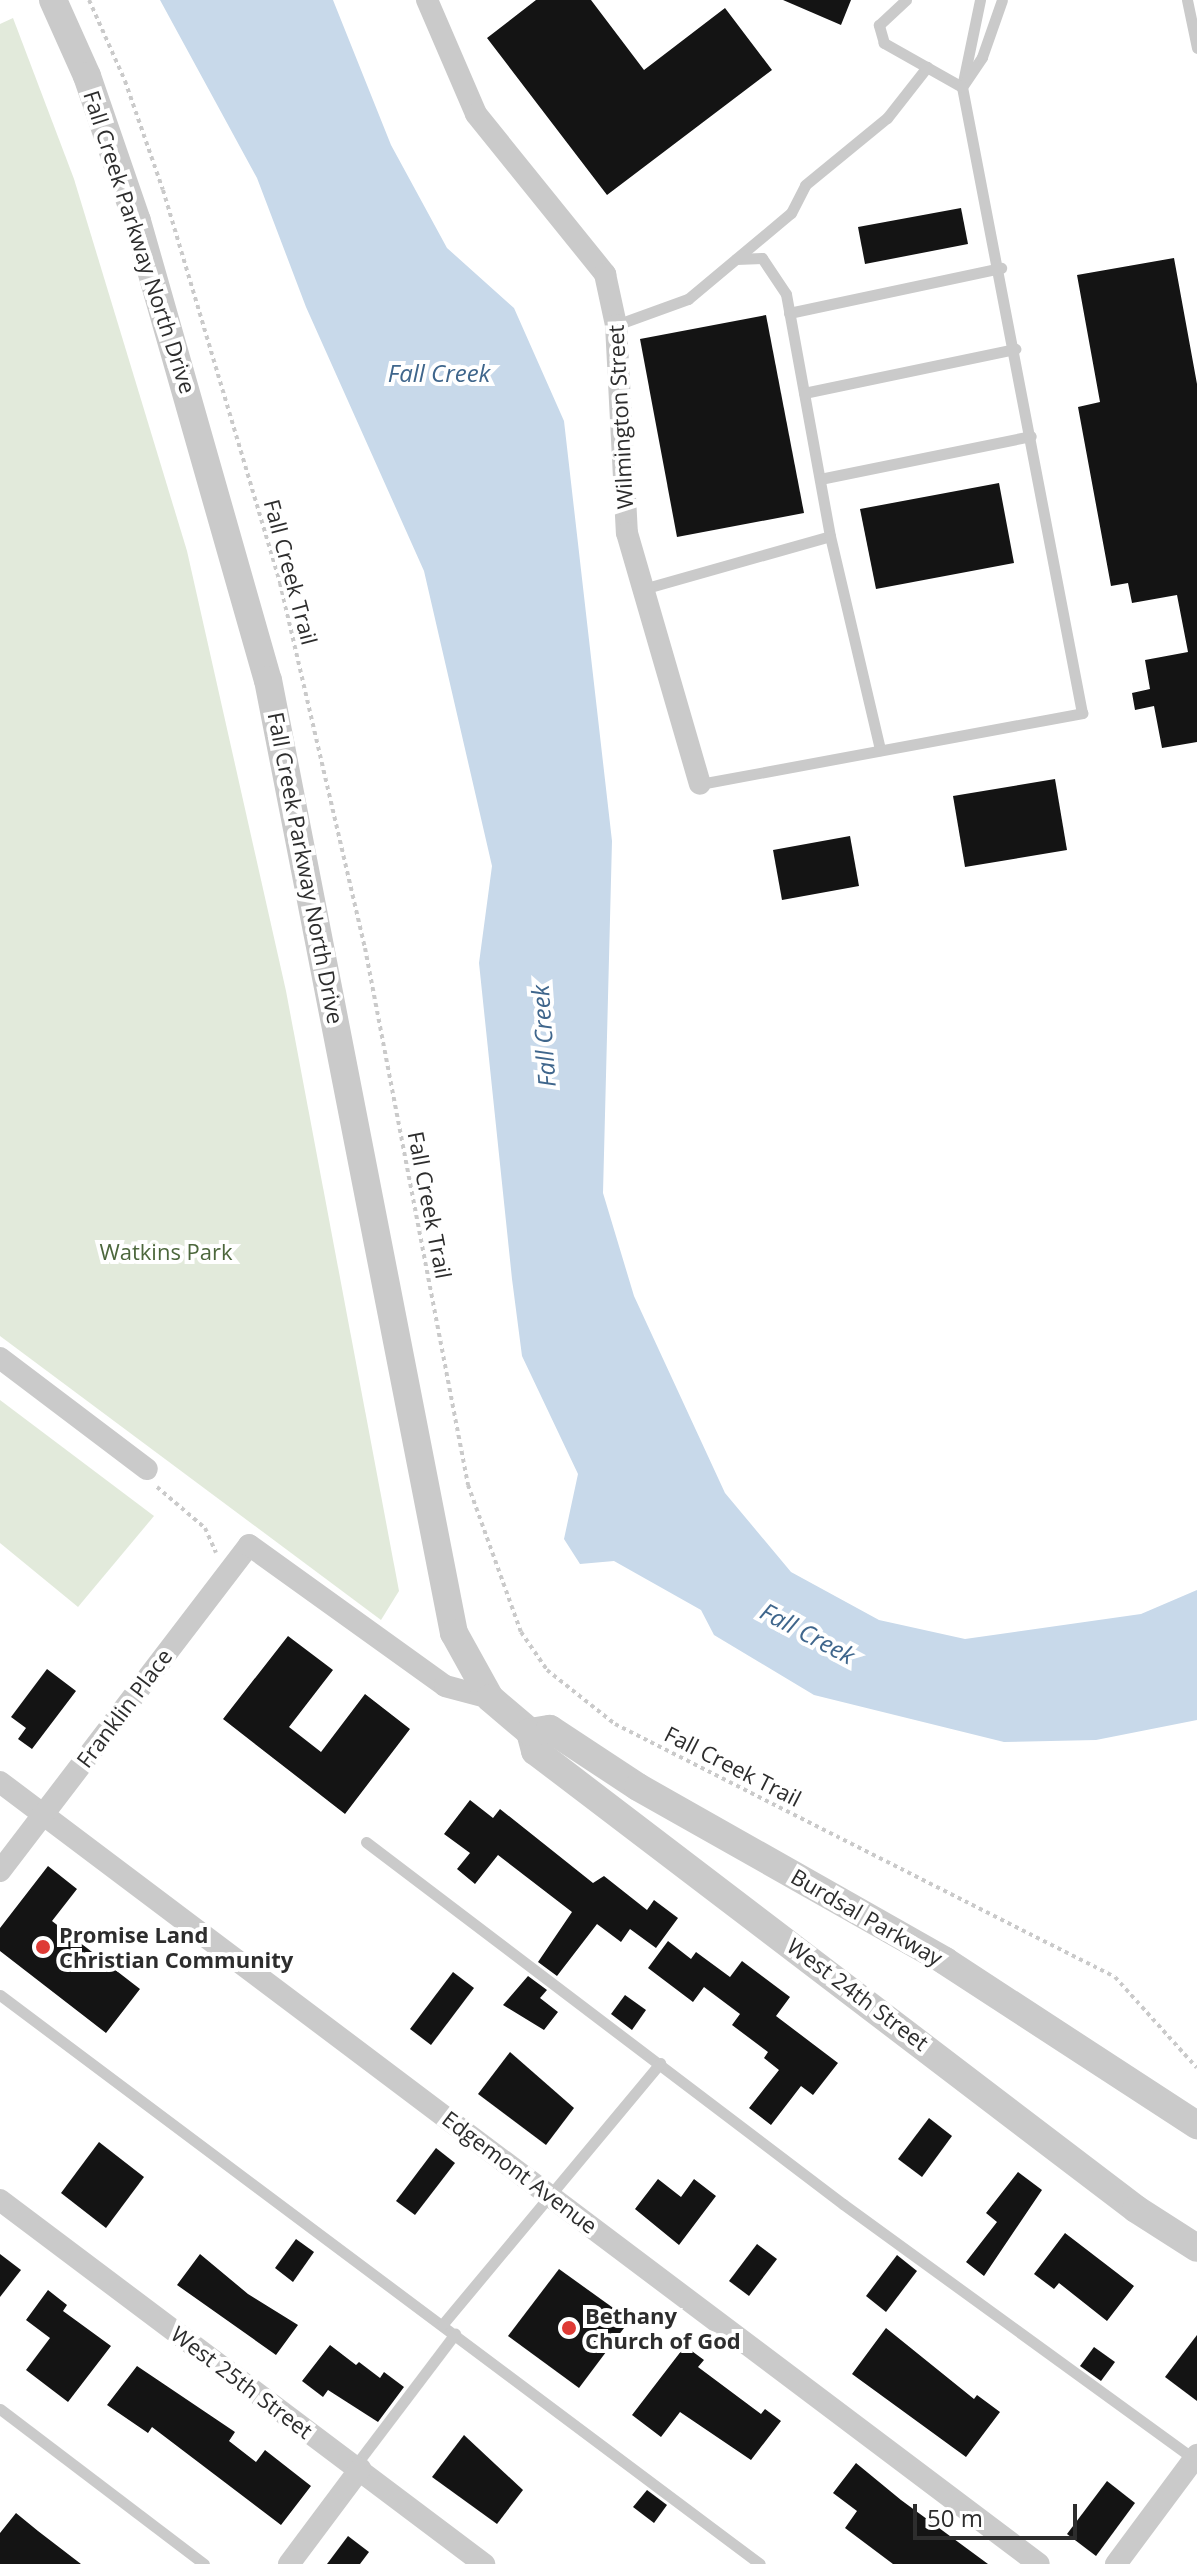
<!DOCTYPE html>
<style>
body{margin:0}
#map{position:relative;width:1197px;height:2564px;overflow:hidden;background:#fff;font-family:"Open Sans",sans-serif}
div>[style]{position:absolute}
.green>*{inset:0;background:#e2eadb}
.water>*{inset:0;background:#c8d9ea}
.building>*{inset:0;background:#141414}
.path>*{height:4px;margin-top:-2px;transform-origin:0;background:repeating-linear-gradient(90deg,#cacaca 0 4px,transparent 0 8px)}
.service>*{height:11px;margin:-5.5px;padding:0 5.5px;transform-origin:5.5px;border-radius:5.5px;background:#cacaca}
.minor>*{height:22px;margin:-11px;padding:0 11px;transform-origin:11px;border-radius:11px;background:#cacaca}
.tertiary>*{height:28px;margin:-14px;padding:0 14px;transform-origin:14px;border-radius:14px;background:#cacaca}
.dots>*{width:22px;height:22px;translate:-50% -50%;box-sizing:border-box;border:4px solid #fff;border-radius:50%}
span{translate:-50% -50%;white-space:nowrap;text-align:center;line-height:1.15;-webkit-text-stroke:8px #fff;paint-order:stroke}
.street-label{font-size:22px;color:#2d2d2d}
.park-label{font-size:22px;color:#4c673c}
.poi-label{font-size:22px;color:#2d2d2d;font-weight:700}
.left{translate:0 -50%;text-align:left}
.water-label{font-size:24px;color:#3f668c;font-style:italic}
.scale{position:absolute;left:913px;top:2504px;width:164px;height:36px;box-sizing:border-box;border:4px solid #2d2d2d;border-top:0;padding-left:10px;font-size:24px;line-height:28px;white-space:nowrap;color:#2d2d2d;-webkit-text-stroke:6px #fff;paint-order:stroke}
</style>
<div id="map">
<div class="green">
<div style="clip-path:polygon(13px 18px,74px 179px,187px 551px,286px 991px,399px 1591px,381px 1620px,0 1336px,0 24px)"></div>
<div style="clip-path:polygon(0 1400px,154px 1516px,78px 1607px,0 1543px)"></div>
</div>
<div class="water">
<div style="clip-path:polygon(160px 0,333px 0,391px 145px,447px 248px,514px 308px,564px 421px,612px 841px,603px 1193px,634px 1296px,725px 1493px,791px 1572px,879px 1620px,965px 1639px,1141px 1614px,1197px 1590px,1197px 1720px,1096px 1740px,1004px 1742px,814px 1695px,714px 1635px,701px 1610px,614px 1561px,580px 1564px,564px 1539px,578px 1474px,522px 1356px,512px 1279px,479px 963px,492px 866px,424px 571px,306px 307px,257px 178px)"></div>
</div>
<div class="building">
<div style="clip-path:polygon(536px 0,591px 0,644px 70px,725px 8px,772px 70px,607px 195px,487px 38px)"></div>
<div style="clip-path:polygon(783px 0,851px 0,841px 25px)"></div>
<div style="clip-path:polygon(961px 208px,968px 244px,865px 264px,858px 227px)"></div>
<div style="clip-path:polygon(1174px 258px,1197px 384px,1197px 742px,1162px 748px,1154px 706px,1135px 710px,1132px 693px,1150px 689px,1145px 660px,1188px 652px,1177px 595px,1132px 603px,1128px 583px,1111px 586px,1078px 407px,1100px 402px,1077px 275px)"></div>
<div style="clip-path:polygon(766px 315px,804px 513px,677px 537px,640px 339px)"></div>
<div style="clip-path:polygon(999px 483px,1014px 563px,876px 589px,860px 509px)"></div>
<div style="clip-path:polygon(1055px 779px,1067px 850px,965px 867px,953px 796px)"></div>
<div style="clip-path:polygon(850px 836px,859px 886px,782px 900px,773px 850px)"></div>
<div style="clip-path:polygon(288px 1636px,333px 1670px,289px 1727px,321px 1752px,365px 1694px,410px 1729px,345px 1814px,223px 1719px)"></div>
<div style="clip-path:polygon(47px 1669px,76px 1691px,32px 1749px,18px 1739px,26px 1728px,11px 1717px)"></div>
<div style="clip-path:polygon(470px 1800px,493px 1818px,500px 1809px,593px 1883px,604px 1876px,647px 1910px,654px 1900px,678px 1918px,656px 1948px,630px 1929px,621px 1942px,597px 1924px,557px 1976px,538px 1962px,572px 1912px,498px 1855px,475px 1884px,457px 1869px,470px 1853px,444px 1834px)"></div>
<div style="clip-path:polygon(48px 1866px,77px 1889px,52px 1921px,140px 1989px,106px 2033px,0 1951px,0 1928px)"></div>
<div style="clip-path:polygon(668px 1941px,691px 1959px,696px 1952px,730px 1977px,742px 1961px,790px 1997px,776px 2016px,838px 2063px,813px 2095px,801px 2086px,771px 2125px,749px 2108px,779px 2070px,764px 2058px,768px 2052px,732px 2025px,740px 2014px,704px 1987px,693px 2002px,648px 1968px)"></div>
<div style="clip-path:polygon(453px 1972px,474px 1988px,431px 2045px,410px 2029px)"></div>
<div style="clip-path:polygon(528px 1976px,547px 1990px,540px 1998px,558px 2012px,544px 2030px,503px 2005px)"></div>
<div style="clip-path:polygon(625px 1995px,646px 2010px,632px 2030px,611px 2014px)"></div>
<div style="clip-path:polygon(510px 2052px,574px 2108px,546px 2145px,478px 2094px)"></div>
<div style="clip-path:polygon(929px 2118px,952px 2136px,922px 2177px,898px 2159px)"></div>
<div style="clip-path:polygon(99px 2142px,144px 2177px,106px 2228px,61px 2193px)"></div>
<div style="clip-path:polygon(436px 2148px,455px 2163px,415px 2215px,396px 2201px)"></div>
<div style="clip-path:polygon(1018px 2172px,1042px 2190px,984px 2276px,966px 2262px,997px 2222px,986px 2213px)"></div>
<div style="clip-path:polygon(658px 2179px,681px 2197px,694px 2179px,716px 2196px,679px 2245px,635px 2209px)"></div>
<div style="clip-path:polygon(1065px 2233px,1134px 2286px,1107px 2321px,1059px 2283px,1054px 2289px,1034px 2274px)"></div>
<div style="clip-path:polygon(296px 2239px,314px 2252px,293px 2282px,275px 2268px)"></div>
<div style="clip-path:polygon(757px 2244px,777px 2259px,749px 2296px,729px 2281px)"></div>
<div style="clip-path:polygon(0 2254px,21px 2270px,0 2297px)"></div>
<div style="clip-path:polygon(200px 2254px,248px 2294px,298px 2325px,276px 2355px,177px 2285px)"></div>
<div style="clip-path:polygon(897px 2255px,917px 2271px,886px 2312px,866px 2296px)"></div>
<div style="clip-path:polygon(559px 2269px,630px 2320px,579px 2388px,508px 2336px)"></div>
<div style="clip-path:polygon(48px 2290px,67px 2305px,63px 2311px,111px 2346px,68px 2402px,26px 2370px,50px 2338px,26px 2320px)"></div>
<div style="clip-path:polygon(886px 2328px,974px 2399px,977px 2395px,1000px 2412px,966px 2457px,852px 2374px)"></div>
<div style="clip-path:polygon(1197px 2335px,1197px 2401px,1165px 2377px)"></div>
<div style="clip-path:polygon(330px 2345px,356px 2365px,359px 2362px,380px 2378px,384px 2372px,404px 2387px,378px 2422px,328px 2390px,323px 2397px,302px 2381px)"></div>
<div style="clip-path:polygon(685px 2346px,704px 2360px,698px 2367px,761px 2414px,765px 2409px,781px 2421px,751px 2460px,680px 2412px,661px 2437px,632px 2415px)"></div>
<div style="clip-path:polygon(1094px 2347px,1115px 2362px,1101px 2381px,1080px 2366px)"></div>
<div style="clip-path:polygon(137px 2366px,235px 2432px,229px 2441px,256px 2462px,265px 2450px,311px 2486px,281px 2525px,152px 2427px,148px 2433px,107px 2405px)"></div>
<div style="clip-path:polygon(464px 2435px,523px 2490px,497px 2524px,432px 2477px)"></div>
<div style="clip-path:polygon(856px 2463px,901px 2500px,988px 2564px,893px 2564px,845px 2528px,857px 2511px,833px 2493px)"></div>
<div style="clip-path:polygon(1107px 2481px,1135px 2503px,1096px 2556px,1067px 2534px)"></div>
<div style="clip-path:polygon(647px 2490px,667px 2505px,654px 2523px,633px 2507px)"></div>
<div style="clip-path:polygon(16px 2513px,38px 2531px,81px 2564px,0 2564px,0 2533px)"></div>
<div style="clip-path:polygon(348px 2536px,369px 2552px,360px 2564px,327px 2564px)"></div>
</div>
<div class="path">
<div style="left:89px;top:0;width:89px;rotate:66deg"></div>
<div style="left:125px;top:81px;width:115px;rotate:70.8deg"></div>
<div style="left:163px;top:190px;width:410px;rotate:73.4deg"></div>
<div style="left:280px;top:583px;width:375px;rotate:76.9deg"></div>
<div style="left:365px;top:948px;width:547px;rotate:79.14deg"></div>
<div style="left:468px;top:1485px;width:156px;rotate:70.2deg"></div>
<div style="left:521px;top:1632px;width:46px;rotate:55.6deg"></div>
<div style="left:547px;top:1670px;width:87px;rotate:38.5deg"></div>
<div style="left:615px;top:1724px;width:560px;rotate:26.84deg"></div>
<div style="left:1115px;top:1977px;width:122px;rotate:48deg"></div>
<div style="left:157px;top:1487px;width:63px;rotate:40.5deg"></div>
<div style="left:205px;top:1528px;width:27px;rotate:66deg"></div>
</div>
<div class="service">
<div style="left:980px;top:0;width:89px;rotate:101.7deg"></div>
<div style="left:962px;top:87px;width:36px;rotate:-56deg"></div>
<div style="left:982px;top:57px;width:60px;rotate:-70.7deg"></div>
<div style="left:1187px;top:0;width:49px;rotate:78.2deg"></div>
<div style="left:736px;top:259px;width:26px;rotate:-2deg"></div>
<div style="left:762px;top:258px;width:43px;rotate:56.3deg"></div>
<div style="left:786px;top:294px;width:246px;rotate:79.7deg"></div>
<div style="left:789px;top:313px;width:217px;rotate:-12deg"></div>
<div style="left:616px;top:325px;width:77px;rotate:-19.9deg"></div>
<div style="left:688px;top:299px;width:134px;rotate:-39.9deg"></div>
<div style="left:791px;top:213px;width:31px;rotate:-63deg"></div>
<div style="left:805px;top:185px;width:106px;rotate:-39.3deg"></div>
<div style="left:887px;top:118px;width:65px;rotate:-51.9deg"></div>
<div style="left:804px;top:393px;width:216px;rotate:-11.8deg"></div>
<div style="left:820px;top:479px;width:215px;rotate:-11.5deg"></div>
<div style="left:643px;top:589px;width:194px;rotate:-15.8deg"></div>
<div style="left:830px;top:536px;width:220px;rotate:76.8deg"></div>
<div style="left:700px;top:784px;width:389px;rotate:-10.5deg"></div>
<div style="left:1082px;top:713px;width:637px;rotate:-100.85deg"></div>
<div style="left:962px;top:87px;width:90px;rotate:-150.6deg"></div>
<div style="left:884px;top:43px;width:19px;rotate:-106deg"></div>
<div style="left:879px;top:25px;width:37px;rotate:-43deg"></div>
<div style="left:366px;top:1842px;width:599px;rotate:37.2deg"></div>
<div style="left:843px;top:2204px;width:434px;rotate:36deg"></div>
<div style="left:0;top:1995px;width:949px;rotate:36.82deg"></div>
<div style="left:442px;top:2325px;width:341px;rotate:-50.2deg"></div>
<div style="left:0;top:2409px;width:256px;rotate:37.2deg"></div>
<div style="left:355px;top:2466px;width:166px;rotate:-52.9deg"></div>
</div>
<div class="minor">
<div style="left:427px;top:0;width:124px;rotate:66.7deg"></div>
<div style="left:476px;top:114px;width:206px;rotate:51.1deg"></div>
<div style="left:605px;top:274px;width:52px;rotate:77.8deg"></div>
<div style="left:616px;top:325px;width:208px;rotate:87deg"></div>
<div style="left:627px;top:533px;width:261px;rotate:73.8deg"></div>
<div style="left:0;top:1358px;width:184px;rotate:37.1deg"></div>
<div style="left:0;top:1782px;width:1300px;rotate:36.97deg"></div>
<div style="left:0;top:1871px;width:410px;rotate:-52.6deg"></div>
<div style="left:249px;top:1545px;width:241px;rotate:35.7deg"></div>
<div style="left:445px;top:1686px;width:47px;rotate:14.9deg"></div>
<div style="left:0;top:2200px;width:606px;rotate:36.95deg"></div>
<div style="left:289px;top:2564px;width:119px;rotate:-53.2deg"></div>
<div style="left:1116px;top:2564px;width:136px;rotate:-53.4deg"></div>
</div>
<div class="tertiary">
<div style="left:53px;top:0;width:83px;rotate:65.9deg"></div>
<div style="left:87px;top:76px;width:153px;rotate:71deg"></div>
<div style="left:137px;top:221px;width:477px;rotate:74.1deg"></div>
<div style="left:268px;top:680px;width:971px;rotate:78.96deg"></div>
<div style="left:454px;top:1633px;width:74px;rotate:61deg"></div>
<div style="left:490px;top:1698px;width:52px;rotate:40.4deg"></div>
<div style="left:530px;top:1732px;width:20px;rotate:75deg"></div>
<div style="left:535px;top:1751px;width:756px;rotate:37.31deg"></div>
<div style="left:1136px;top:2209px;width:72px;rotate:32.6deg"></div>
<div style="left:530px;top:1732px;width:20px;rotate:-9deg"></div>
<div style="left:550px;top:1729px;width:105px;rotate:33.4deg"></div>
<div style="left:638px;top:1787px;width:353px;rotate:29.5deg"></div>
<div style="left:945px;top:1961px;width:301px;rotate:33.1deg"></div>
</div>
<div class="dots">
<div style="left:43px;top:1947px;background:#de3a35"></div>
<div style="left:569px;top:2328px;background:#de3a35"></div>
</div>
<div class="street-label">
<span style="left:140px;top:242px;rotate:72deg">Fall Creek Parkway North Drive</span>
<span style="left:620px;top:417px;rotate:-93deg">Wilmington Street</span>
<span style="left:291px;top:572px;rotate:75deg">Fall Creek Trail</span>
<span style="left:306px;top:868px;rotate:79deg">Fall Creek Parkway North Drive</span>
<span style="left:430px;top:1205px;rotate:79deg">Fall Creek Trail</span>
<span style="left:124px;top:1708px;rotate:-53deg">Franklin Place</span>
<span style="left:733px;top:1766px;rotate:27deg">Fall Creek Trail</span>
<span style="left:867px;top:1917px;rotate:30deg">Burdsal Parkway</span>
<span style="left:858px;top:1994px;rotate:37deg">West 24th Street</span>
<span style="left:520px;top:2172px;rotate:37deg">Edgemont Avenue</span>
<span style="left:242px;top:2382px;rotate:37deg">West 25th Street</span>
</div>
<div class="park-label">
<span style="left:166px;top:1252px">Watkins Park</span>
</div>
<div class="poi-label">
<span class="left" style="left:59px;top:1947px">Promise Land<br>Christian Community</span>
<span class="left" style="left:585px;top:2328px">Bethany<br>Church of God</span>
</div>
<div class="water-label">
<span style="left:439px;top:373px">Fall Creek</span>
<span style="left:543px;top:1036px;rotate:-94deg">Fall Creek</span>
<span style="left:808px;top:1633px;rotate:28deg">Fall Creek</span>
</div>
<div class="scale">50 m</div>
</div>
